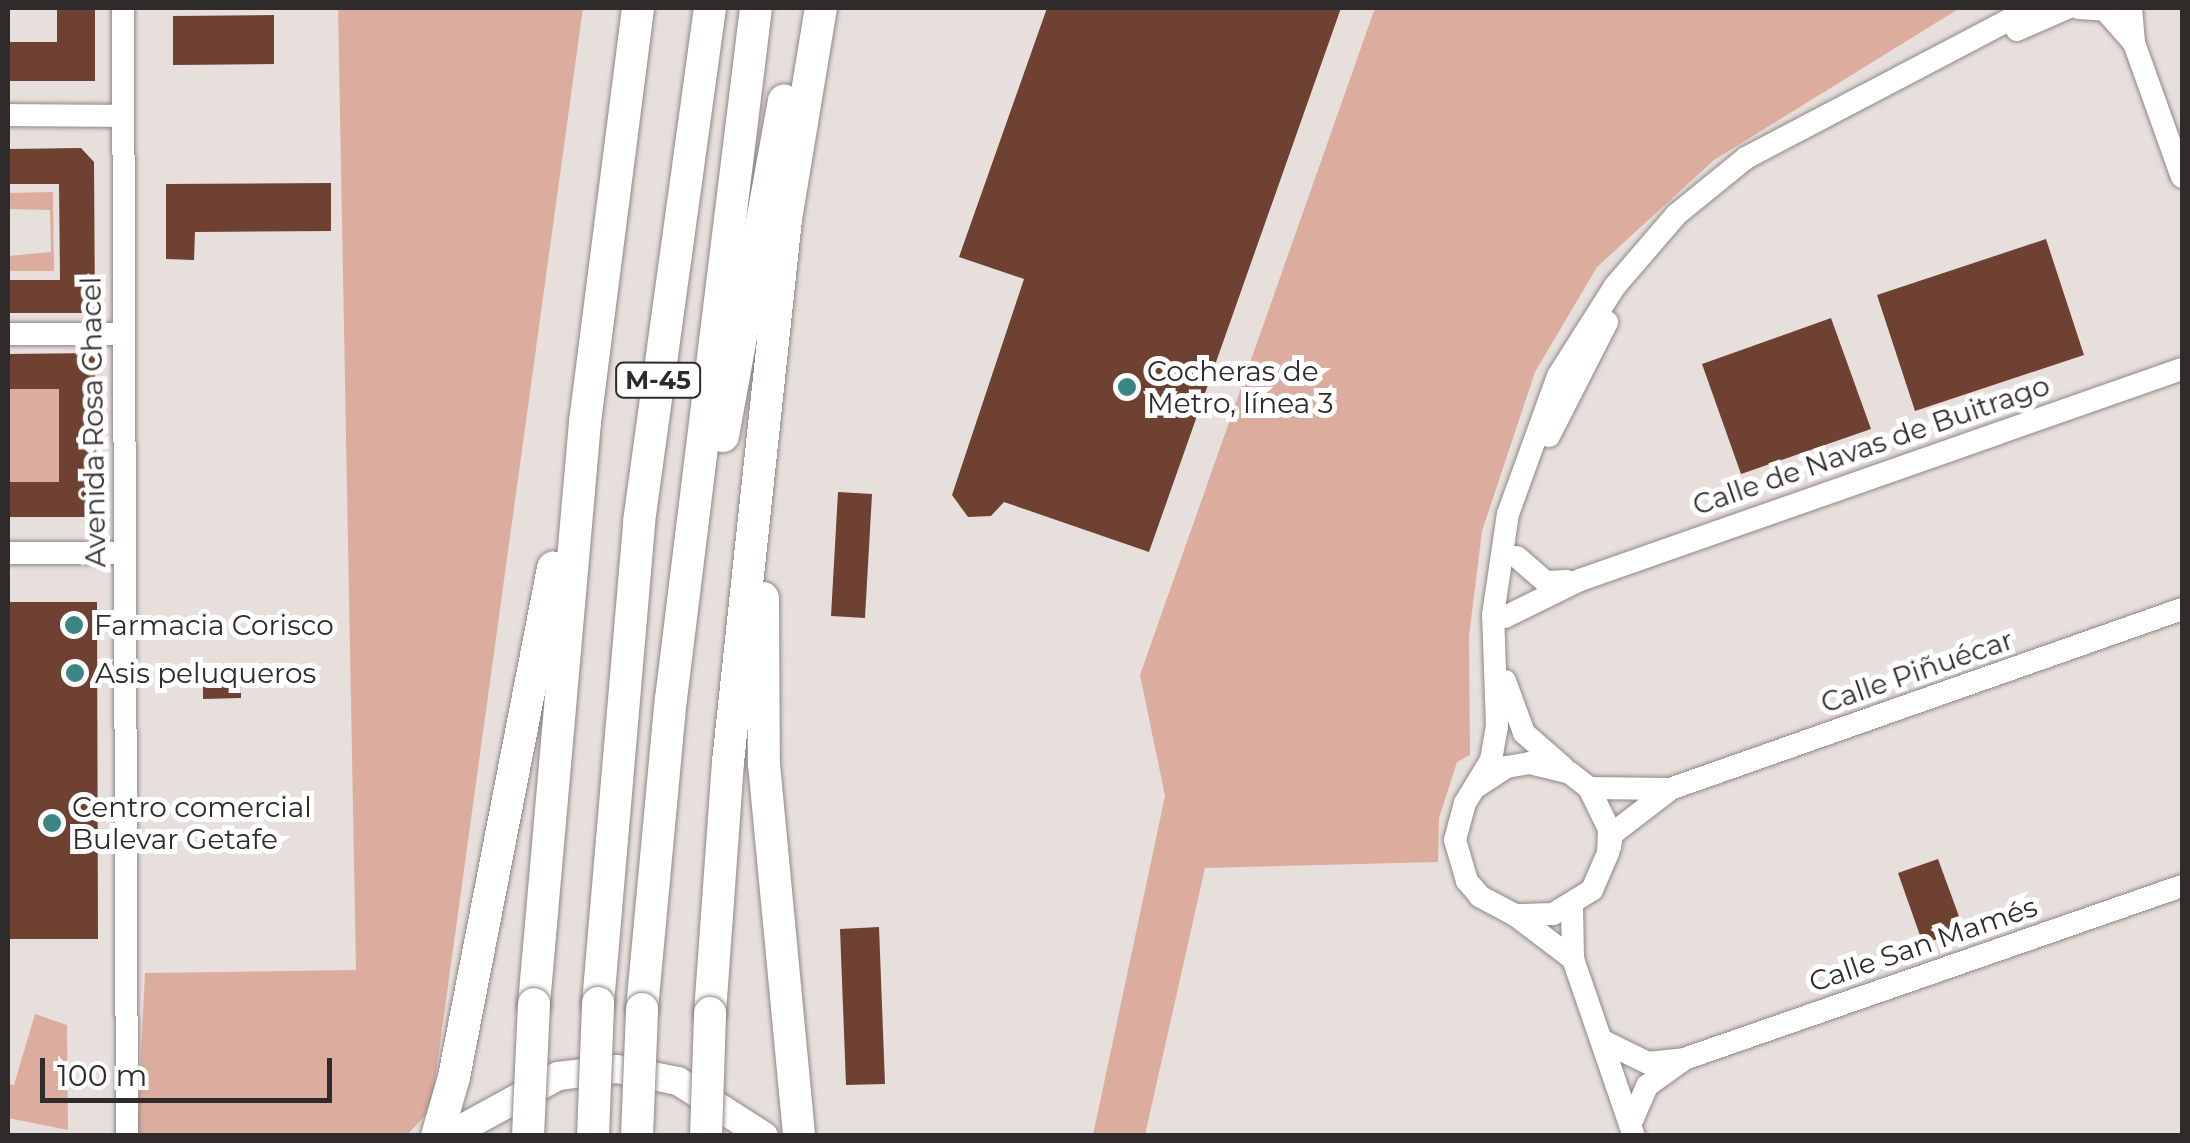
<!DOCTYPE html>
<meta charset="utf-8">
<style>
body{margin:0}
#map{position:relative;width:2190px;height:1143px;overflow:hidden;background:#e7dfdc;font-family:Montserrat,sans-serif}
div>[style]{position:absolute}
.green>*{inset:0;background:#dcad9e}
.building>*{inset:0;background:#6f4132}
.roads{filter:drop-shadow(0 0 2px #8e8785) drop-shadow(0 0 2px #8e8785)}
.minor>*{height:22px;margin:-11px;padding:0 11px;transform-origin:11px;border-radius:11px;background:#fff}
.major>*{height:28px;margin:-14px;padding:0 14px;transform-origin:14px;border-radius:14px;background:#fff}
.highway>*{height:32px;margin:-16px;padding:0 16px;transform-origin:16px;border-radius:16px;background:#fff}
.bridges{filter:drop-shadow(0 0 2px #8e8785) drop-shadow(0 0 2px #8e8785)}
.highway-bridge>*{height:32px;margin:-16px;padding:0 16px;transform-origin:16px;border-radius:16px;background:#fff}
.dots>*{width:28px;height:28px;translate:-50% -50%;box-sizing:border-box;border:5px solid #fff;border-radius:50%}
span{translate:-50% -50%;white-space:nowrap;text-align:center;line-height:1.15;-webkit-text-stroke:10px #fff;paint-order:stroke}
.shield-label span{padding:2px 8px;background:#fff;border:2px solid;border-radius:8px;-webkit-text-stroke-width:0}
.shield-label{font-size:25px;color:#2e2b2a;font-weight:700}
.poi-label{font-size:28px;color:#2e2b2a}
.left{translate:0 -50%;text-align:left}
.street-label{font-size:28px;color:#2e2b2a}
.frame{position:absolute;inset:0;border:10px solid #2e2b2a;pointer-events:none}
.scale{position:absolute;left:40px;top:1058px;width:292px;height:45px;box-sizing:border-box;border:5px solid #2e2b2a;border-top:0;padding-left:12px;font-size:30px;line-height:35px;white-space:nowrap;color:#2e2b2a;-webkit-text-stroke:8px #fff;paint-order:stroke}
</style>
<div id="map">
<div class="green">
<div style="clip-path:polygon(338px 8px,583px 8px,431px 1109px,407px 1135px,137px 1136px,145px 973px,356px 970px)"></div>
<div style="clip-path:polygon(1375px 8px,1960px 8px,1714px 160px,1597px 267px,1535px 372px,1482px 531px,1469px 636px,1470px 755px,1457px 762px,1439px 818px,1438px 862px,1205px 868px,1145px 1135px,1093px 1135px,1165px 796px,1140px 675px)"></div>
<div style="clip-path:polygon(53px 192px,54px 271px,8px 271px,8px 256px,51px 252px,50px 210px,8px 209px,8px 193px)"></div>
<div style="clip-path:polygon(8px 389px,59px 389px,59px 482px,8px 482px)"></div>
<div style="clip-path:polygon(35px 1014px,67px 1025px,68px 1130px,8px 1118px,8px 1084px,14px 1085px)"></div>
</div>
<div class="building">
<div style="clip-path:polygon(57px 8px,95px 8px,95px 81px,8px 81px,8px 42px,57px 42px)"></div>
<div style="clip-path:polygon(1047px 8px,1341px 8px,1149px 552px,1004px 502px,991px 516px,968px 517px,952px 495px,1024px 279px,959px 257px)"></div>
<div style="clip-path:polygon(274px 15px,274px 64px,173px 65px,173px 16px)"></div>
<div style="clip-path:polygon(81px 148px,94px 162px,95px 313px,8px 313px,8px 280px,60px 280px,59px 184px,8px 184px,8px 149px)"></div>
<div style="clip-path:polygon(331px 183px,331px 231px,195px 232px,194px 260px,166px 259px,166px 184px)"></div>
<div style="clip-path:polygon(2046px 239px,2084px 355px,1915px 411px,1877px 295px)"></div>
<div style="clip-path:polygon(1831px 318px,1871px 429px,1741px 474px,1702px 364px)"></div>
<div style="clip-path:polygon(95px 353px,96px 517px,8px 517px,8px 482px,59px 482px,59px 389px,8px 389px,8px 354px)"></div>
<div style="clip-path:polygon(838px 492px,872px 494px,865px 618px,831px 616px)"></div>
<div style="clip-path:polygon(8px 602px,97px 602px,98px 939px,8px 939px)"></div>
<div style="clip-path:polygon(203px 667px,241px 667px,241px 698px,203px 699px)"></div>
<div style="clip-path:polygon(1938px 859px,1964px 930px,1923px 944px,1898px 873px)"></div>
<div style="clip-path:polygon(879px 927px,885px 1084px,846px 1085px,840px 929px)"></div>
</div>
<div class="roads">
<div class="minor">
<div style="left:123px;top:8px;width:1128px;rotate:89.8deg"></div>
<div style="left:2079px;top:8px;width:26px;rotate:4deg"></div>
<div style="left:2105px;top:10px;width:44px;rotate:48.7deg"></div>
<div style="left:2131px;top:8px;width:35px;rotate:85deg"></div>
<div style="left:2134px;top:43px;width:142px;rotate:70.3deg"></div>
<div style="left:2017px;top:30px;width:55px;rotate:-23.7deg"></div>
<div style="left:8px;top:115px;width:115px;rotate:0.5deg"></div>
<div style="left:8px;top:334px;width:112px"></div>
<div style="left:1549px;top:436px;width:128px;rotate:-63deg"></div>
<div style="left:8px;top:553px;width:117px"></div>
<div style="left:1517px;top:557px;width:38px;rotate:41deg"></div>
<div style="left:1546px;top:582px;width:21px;rotate:-3deg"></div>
<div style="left:1505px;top:617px;width:84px;rotate:-26.3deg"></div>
<div style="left:1580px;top:580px;width:638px;rotate:-19.32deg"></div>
<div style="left:1505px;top:681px;width:55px;rotate:69.9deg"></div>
<div style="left:1524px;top:733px;width:52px;rotate:41.1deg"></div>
<div style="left:1476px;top:787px;width:37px;rotate:-33deg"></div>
<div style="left:1507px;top:767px;width:23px;rotate:-10deg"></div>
<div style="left:1530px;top:763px;width:41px;rotate:14deg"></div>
<div style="left:1570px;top:773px;width:24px;rotate:38deg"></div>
<div style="left:1589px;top:788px;width:46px;rotate:64deg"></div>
<div style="left:1609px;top:829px;width:24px;rotate:92deg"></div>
<div style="left:1608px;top:853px;width:40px;rotate:113.4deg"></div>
<div style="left:1592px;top:890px;width:46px;rotate:148.4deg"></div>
<div style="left:1553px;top:914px;width:38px;rotate:178deg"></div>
<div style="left:1515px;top:915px;width:40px;rotate:-152deg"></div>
<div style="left:1480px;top:896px;width:20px;rotate:-131deg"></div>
<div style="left:1467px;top:881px;width:43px;rotate:-106.3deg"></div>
<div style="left:1455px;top:840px;width:38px;rotate:-75deg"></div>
<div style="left:1465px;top:803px;width:50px;rotate:-58.8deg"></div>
<div style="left:1491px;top:760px;width:34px;rotate:-80deg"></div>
<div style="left:1497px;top:727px;width:112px;rotate:-92deg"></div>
<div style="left:1493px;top:615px;width:102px;rotate:-81.6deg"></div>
<div style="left:1508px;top:514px;width:147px;rotate:-70.1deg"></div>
<div style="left:1558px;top:376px;width:107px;rotate:-57.7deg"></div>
<div style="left:1615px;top:286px;width:95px;rotate:-49.3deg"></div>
<div style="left:1677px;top:214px;width:89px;rotate:-39.1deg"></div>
<div style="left:1746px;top:158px;width:323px;rotate:-27.7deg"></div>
<div style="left:1589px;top:788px;width:81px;rotate:0.7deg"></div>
<div style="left:1670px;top:789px;width:543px;rotate:-19.37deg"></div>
<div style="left:1610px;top:847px;width:13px;rotate:-81deg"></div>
<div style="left:1612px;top:834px;width:71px;rotate:-37.5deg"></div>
<div style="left:1572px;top:907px;width:52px;rotate:88.9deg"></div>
<div style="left:1573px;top:959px;width:187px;rotate:71deg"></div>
<div style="left:1515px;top:915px;width:73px;rotate:37.2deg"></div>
<div style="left:1601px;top:1040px;width:52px;rotate:26.1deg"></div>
<div style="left:1648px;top:1063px;width:36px;rotate:-6deg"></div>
<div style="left:1684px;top:1059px;width:527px;rotate:-19.16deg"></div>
<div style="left:1630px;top:1125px;width:43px;rotate:-66.4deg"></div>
<div style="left:1647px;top:1086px;width:44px;rotate:-35.8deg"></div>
</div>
<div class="major">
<div style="left:448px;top:1136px;width:125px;rotate:-28.6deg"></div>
<div style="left:558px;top:1076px;width:59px;rotate:-6.8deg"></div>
<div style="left:617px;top:1069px;width:62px;rotate:11.1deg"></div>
<div style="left:678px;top:1081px;width:102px;rotate:32.6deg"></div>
</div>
<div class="highway">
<div style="left:723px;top:436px;width:341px;rotate:-79.7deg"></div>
<div style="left:763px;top:598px;width:166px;rotate:89.7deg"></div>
<div style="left:764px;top:764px;width:374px;rotate:84.6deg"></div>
<div style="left:598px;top:1003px;width:483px;rotate:-85.1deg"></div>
<div style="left:639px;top:522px;width:519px;rotate:-82.14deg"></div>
<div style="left:534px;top:1004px;width:584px;rotate:-84.99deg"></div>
<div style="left:585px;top:422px;width:417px;rotate:-82.7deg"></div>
<div style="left:642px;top:1009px;width:311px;rotate:-84.7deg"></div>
<div style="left:671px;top:699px;width:696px;rotate:-82.99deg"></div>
<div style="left:710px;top:1013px;width:252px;rotate:-85.9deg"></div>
<div style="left:728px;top:762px;width:546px;rotate:-83.9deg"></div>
<div style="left:786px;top:219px;width:214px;rotate:-80.6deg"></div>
<div style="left:437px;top:1136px;width:61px;rotate:-73.9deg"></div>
<div style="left:454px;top:1077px;width:519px;rotate:-78.99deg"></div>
</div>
</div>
<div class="bridges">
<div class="highway-bridge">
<div style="left:528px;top:1136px;width:132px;rotate:-87.4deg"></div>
<div style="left:593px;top:1136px;width:133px;rotate:-87.8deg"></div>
<div style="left:637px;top:1136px;width:127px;rotate:-87.7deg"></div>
<div style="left:706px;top:1136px;width:123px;rotate:-88.1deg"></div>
</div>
</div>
<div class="dots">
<div style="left:1127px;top:387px;background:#3c8585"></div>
<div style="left:74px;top:625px;background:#3c8585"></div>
<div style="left:75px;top:673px;background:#3c8585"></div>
<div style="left:52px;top:823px;background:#3c8585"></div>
</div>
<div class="shield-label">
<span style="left:658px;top:380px">M-45</span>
</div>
<div class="poi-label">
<span class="left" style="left:1147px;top:387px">Cocheras de<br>Metro, línea 3</span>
<span class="left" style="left:94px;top:625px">Farmacia Corisco</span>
<span class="left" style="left:95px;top:673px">Asis peluqueros</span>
<span class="left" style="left:72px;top:823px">Centro comercial<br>Bulevar Getafe</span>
</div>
<div class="street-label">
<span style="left:93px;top:422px;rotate:-91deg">Avenida Rosa Chacel</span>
<span style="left:1871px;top:445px;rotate:-19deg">Calle de Navas de Buitrago</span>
<span style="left:1917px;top:671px;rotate:-19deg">Calle Piñuécar</span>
<span style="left:1923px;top:944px;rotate:-19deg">Calle San Mamés</span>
</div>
<div class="frame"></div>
<div class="scale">100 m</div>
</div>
